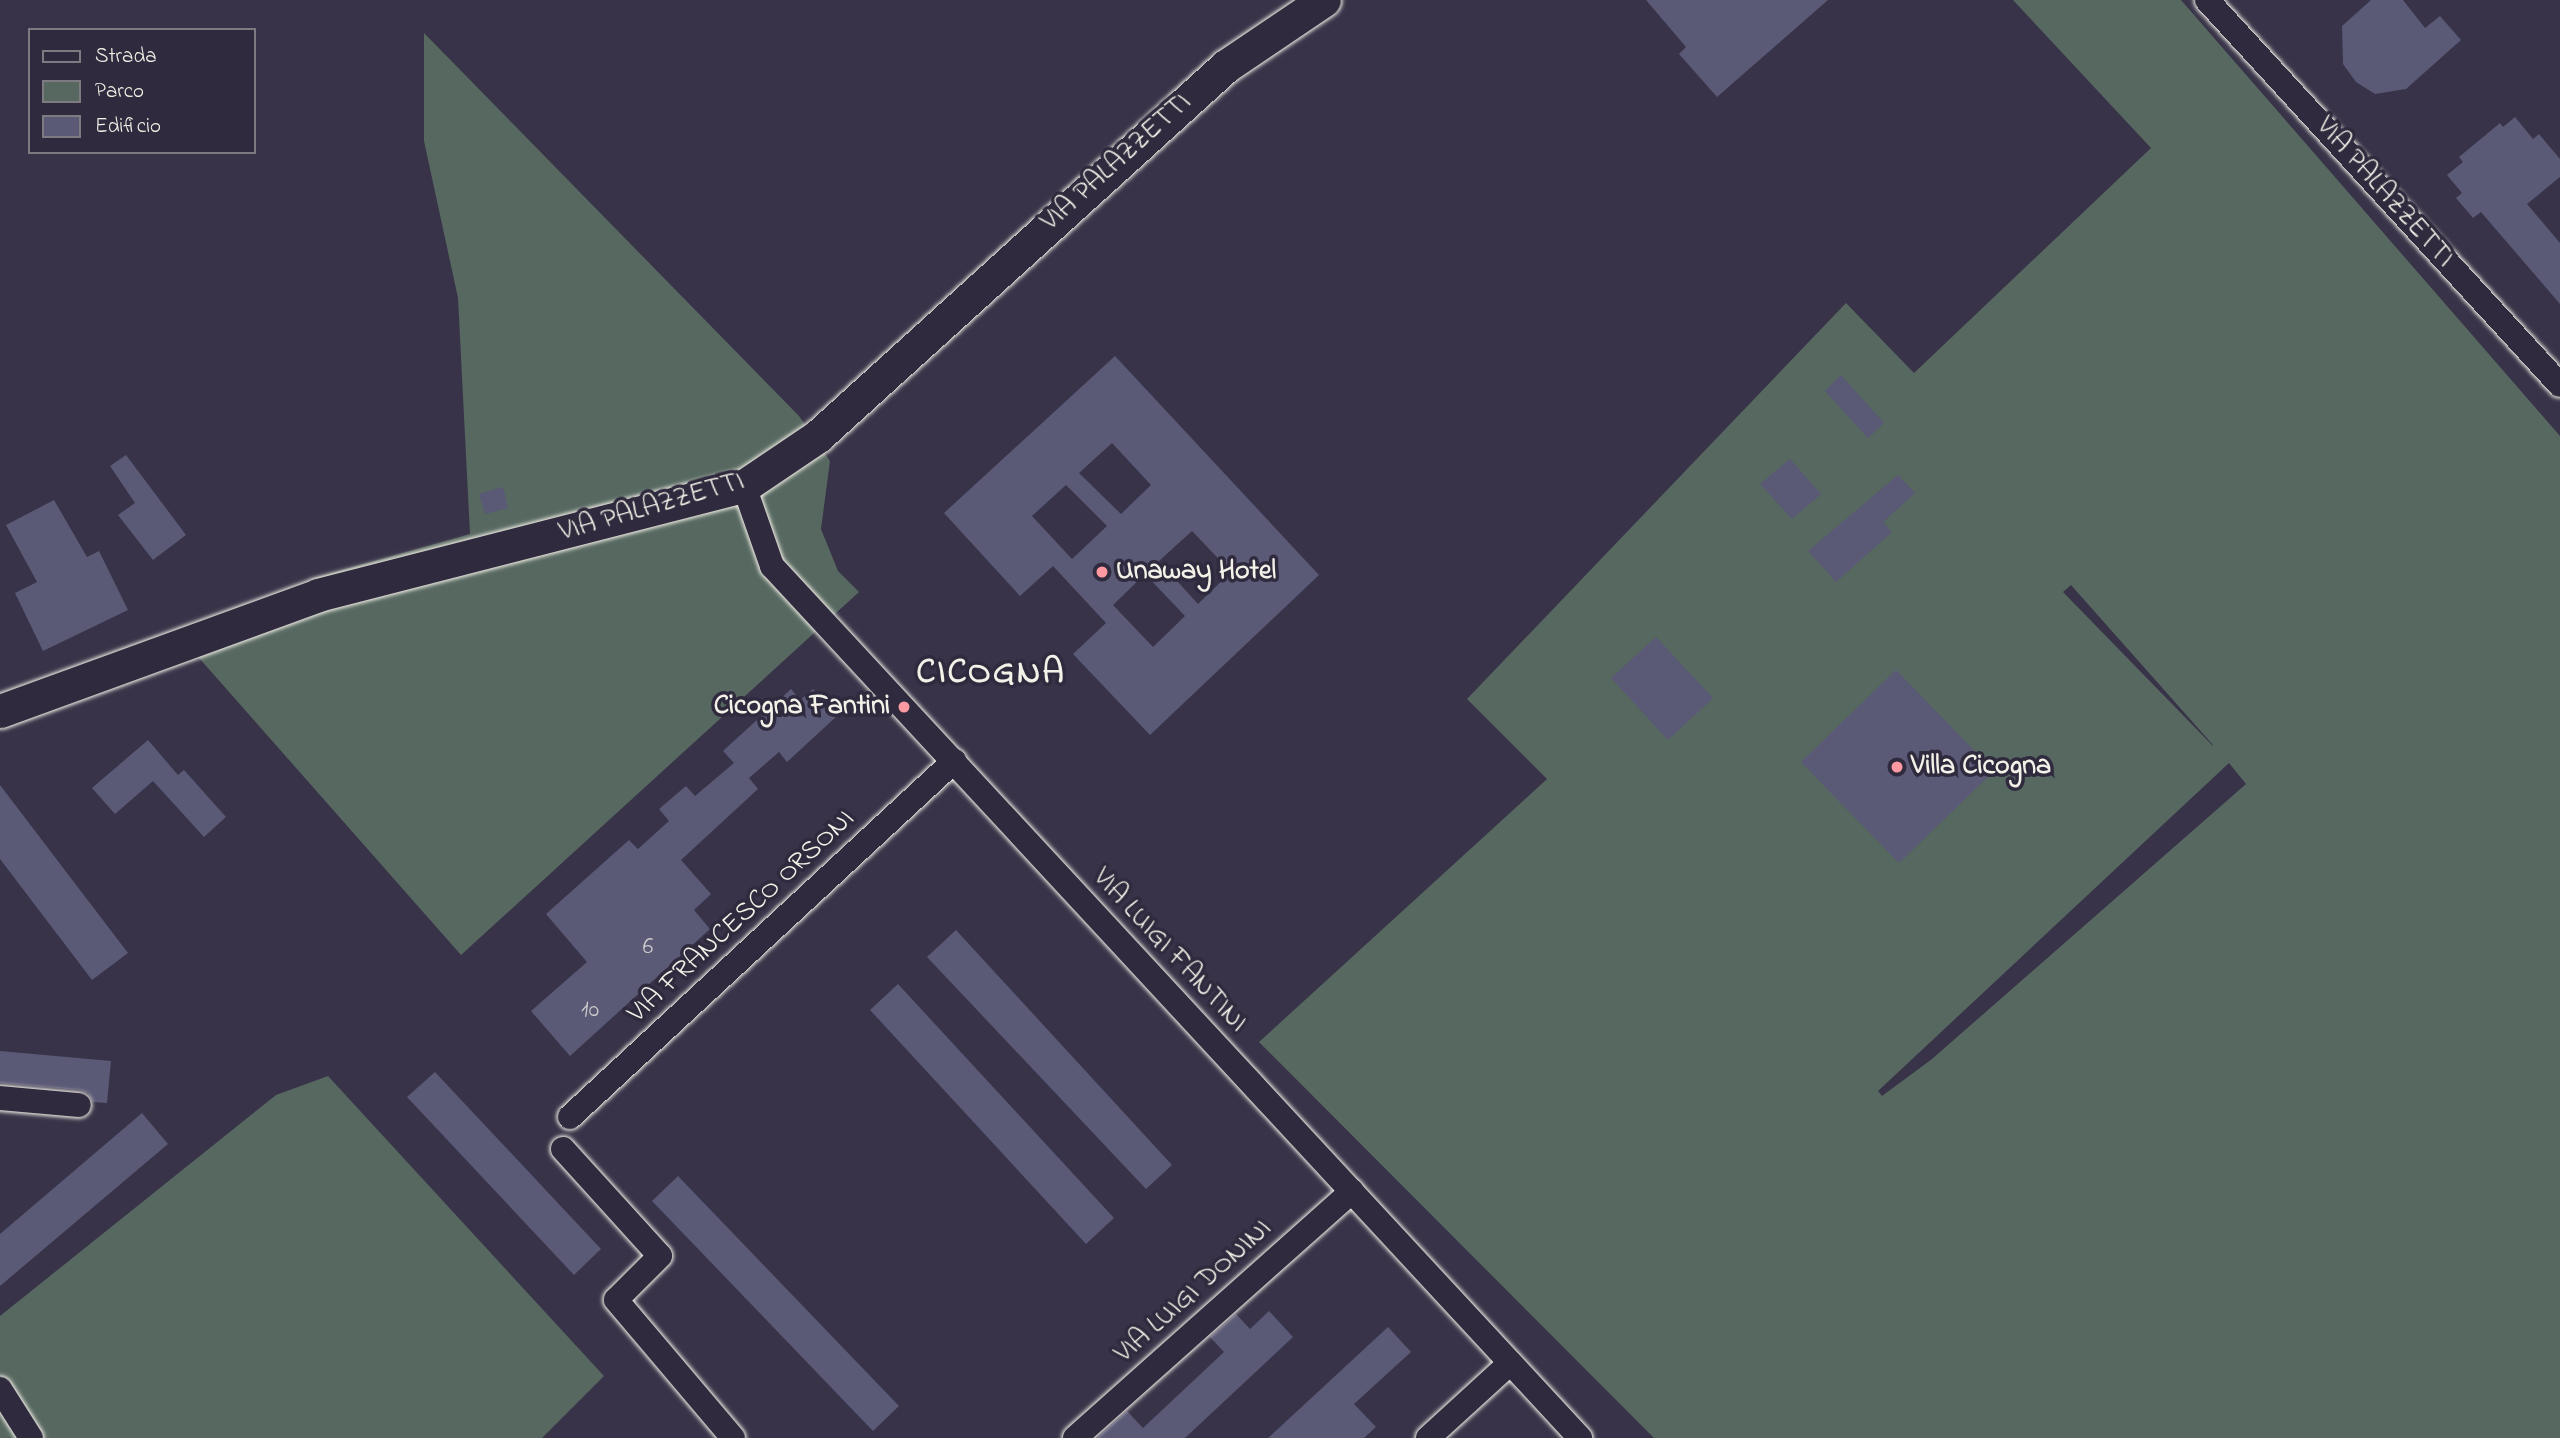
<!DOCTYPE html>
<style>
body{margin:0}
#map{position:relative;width:2560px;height:1438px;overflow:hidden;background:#383348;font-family:"Indie Flower",sans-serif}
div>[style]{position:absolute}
.green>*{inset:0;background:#566860}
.building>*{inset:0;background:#5a5976}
.roads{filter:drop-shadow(0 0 2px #f4f1e8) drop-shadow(0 0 2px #f4f1e8)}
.street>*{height:24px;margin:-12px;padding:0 12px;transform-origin:12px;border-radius:12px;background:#2f2a3d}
.secondary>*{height:33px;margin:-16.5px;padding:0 16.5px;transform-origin:16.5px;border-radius:16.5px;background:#2f2a3d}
.dots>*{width:19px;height:19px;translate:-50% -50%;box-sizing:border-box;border:4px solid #2f2a3d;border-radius:50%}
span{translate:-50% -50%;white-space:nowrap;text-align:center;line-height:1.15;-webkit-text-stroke:7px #2f2a3d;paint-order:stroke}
.number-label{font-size:24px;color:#cecbcc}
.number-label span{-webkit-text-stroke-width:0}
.street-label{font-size:28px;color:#f4f1e8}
.poi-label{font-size:28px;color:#f4f1e8;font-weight:700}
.left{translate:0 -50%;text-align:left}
.right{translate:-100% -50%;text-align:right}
.district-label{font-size:35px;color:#f4f1e8;font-weight:700;letter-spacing:2px}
.legend{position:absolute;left:28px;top:28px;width:228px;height:126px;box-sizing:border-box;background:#2f2a3d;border:2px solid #7e7a81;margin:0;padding:9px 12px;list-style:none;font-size:21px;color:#f4f1e8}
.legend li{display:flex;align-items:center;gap:14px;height:35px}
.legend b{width:35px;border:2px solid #7e7a81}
</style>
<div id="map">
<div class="green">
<div style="clip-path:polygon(evenodd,2013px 0,2181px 0,2560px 436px,2560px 1438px,1654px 1438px,1259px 1042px,1547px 779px,1467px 699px,1846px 303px,1914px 373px,2151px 148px,2013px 0,2071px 585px,2213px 745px,2213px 746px,2063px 592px,2071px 585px,2013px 0,2229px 763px,2246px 784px,1932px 1059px,1882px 1096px,1878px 1091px,2229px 763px)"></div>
<div style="clip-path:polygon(424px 33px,799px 416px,830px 461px,821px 529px,838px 571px,859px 592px,461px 955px,185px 642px,280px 601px,314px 578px,470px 534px,458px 298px,424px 141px)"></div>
<div style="clip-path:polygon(328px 1076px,604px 1376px,542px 1438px,0 1438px,0 1316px,276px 1095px)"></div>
</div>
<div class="building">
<div style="clip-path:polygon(1646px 0,1828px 0,1717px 97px,1679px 54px,1686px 47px)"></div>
<div style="clip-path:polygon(2371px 0,2403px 0,2425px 28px,2440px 16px,2461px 40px,2406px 89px,2375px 94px,2356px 82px,2343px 64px,2342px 26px)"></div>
<div style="clip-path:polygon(2515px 117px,2533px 139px,2539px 134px,2560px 159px,2560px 177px,2527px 204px,2560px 243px,2560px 304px,2481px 212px,2473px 218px,2456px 198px,2462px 193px,2447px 175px,2463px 162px,2459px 157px,2500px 123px,2503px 127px)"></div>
<div style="clip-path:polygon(evenodd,1115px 356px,1319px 575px,1150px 735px,1073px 654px,1106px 623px,1053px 566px,1020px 596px,944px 513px,1115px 356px,1112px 443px,1151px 485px,1121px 514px,1079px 473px,1112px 443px,1115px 356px,1066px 485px,1107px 526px,1072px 559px,1032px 516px,1066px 485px,1115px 356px,1192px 531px,1231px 572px,1198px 604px,1159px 561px,1192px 531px,1115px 356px,1145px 574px,1185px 616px,1153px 647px,1113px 605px,1145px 574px)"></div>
<div style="clip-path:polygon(1841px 375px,1884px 423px,1868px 438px,1825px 391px)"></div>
<div style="clip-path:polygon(126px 455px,186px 535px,153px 560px,118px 515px,135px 503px,110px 466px)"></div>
<div style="clip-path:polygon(1790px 459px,1821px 494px,1792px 519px,1760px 484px)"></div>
<div style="clip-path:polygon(1898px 475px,1915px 493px,1883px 522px,1892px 532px,1836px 582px,1808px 551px)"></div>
<div style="clip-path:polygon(503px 487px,508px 508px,485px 514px,479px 494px)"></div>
<div style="clip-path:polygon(54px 500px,87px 557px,99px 551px,128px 610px,43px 651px,15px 593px,37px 582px,6px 525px)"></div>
<div style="clip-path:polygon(1656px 637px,1713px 698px,1668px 740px,1611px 678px)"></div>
<div style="clip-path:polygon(1896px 670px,1994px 771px,1899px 863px,1801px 762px)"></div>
<div style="clip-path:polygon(791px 689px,800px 700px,813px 689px,837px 716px,787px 762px,779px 752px,749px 778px,758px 789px,681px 860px,711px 894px,694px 910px,710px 929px,570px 1056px,531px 1011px,587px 962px,546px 914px,629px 840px,638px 849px,669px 821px,659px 809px,686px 786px,695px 796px,734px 763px,723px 751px)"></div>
<div style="clip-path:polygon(148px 740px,178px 775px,184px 770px,226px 817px,204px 837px,153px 781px,115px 814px,92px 788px)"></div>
<div style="clip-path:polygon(0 785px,128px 953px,92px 980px,0 859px)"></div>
<div style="clip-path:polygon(956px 930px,1172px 1165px,1146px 1189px,927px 957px)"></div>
<div style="clip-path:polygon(898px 984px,1114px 1218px,1086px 1244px,870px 1010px)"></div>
<div style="clip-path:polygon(0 1051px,111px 1061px,107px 1103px,93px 1102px,88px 1093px,80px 1090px,0 1083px)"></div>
<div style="clip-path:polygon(435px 1072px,601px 1249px,574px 1275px,407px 1097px)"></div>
<div style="clip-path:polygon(142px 1113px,168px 1144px,0 1286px,0 1234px)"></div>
<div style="clip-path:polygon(678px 1176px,899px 1406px,873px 1431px,652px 1201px)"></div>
<div style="clip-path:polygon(1269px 1311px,1293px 1337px,1185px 1438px,1097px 1438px,1127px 1411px,1143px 1428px,1224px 1352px,1210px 1337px,1236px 1314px,1250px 1329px)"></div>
<div style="clip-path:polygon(1388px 1327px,1411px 1352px,1354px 1404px,1376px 1427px,1364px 1438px,1268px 1438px)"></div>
</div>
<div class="roads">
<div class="street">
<div style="left:2207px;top:0;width:522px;rotate:47.48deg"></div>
<div style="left:744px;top:486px;width:85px;rotate:70.7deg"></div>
<div style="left:772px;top:566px;width:1189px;rotate:47.18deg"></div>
<div style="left:0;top:1098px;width:79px;rotate:5.1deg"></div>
<div style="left:570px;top:1117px;width:524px;rotate:-42.83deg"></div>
<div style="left:563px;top:1149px;width:144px;rotate:47.8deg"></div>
<div style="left:660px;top:1256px;width:62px;rotate:135deg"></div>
<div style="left:616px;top:1300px;width:181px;rotate:49.7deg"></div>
<div style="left:0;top:1389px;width:58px;rotate:57.7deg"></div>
<div style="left:1075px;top:1438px;width:371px;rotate:-41.7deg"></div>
<div style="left:1428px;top:1438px;width:111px;rotate:-42.4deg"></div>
</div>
<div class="secondary">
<div style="left:0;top:711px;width:338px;rotate:-20deg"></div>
<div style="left:318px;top:595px;width:440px;rotate:-14.4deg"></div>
<div style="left:744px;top:486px;width:89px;rotate:-34deg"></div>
<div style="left:818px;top:436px;width:551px;rotate:-42.2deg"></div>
<div style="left:1226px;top:66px;width:118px;rotate:-34deg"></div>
</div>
</div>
<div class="dots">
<div style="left:1102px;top:572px;background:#ff9aa2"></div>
<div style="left:904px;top:707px;background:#ff9aa2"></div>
<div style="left:1897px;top:767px;background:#ff9aa2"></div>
</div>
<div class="number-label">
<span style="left:648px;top:948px">6</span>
<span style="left:590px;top:1011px">10</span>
</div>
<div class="street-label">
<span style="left:1117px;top:163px;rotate:-42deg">VIA PALAZZETTI</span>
<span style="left:2384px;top:193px;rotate:48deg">VIA PALAZZETTI</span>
<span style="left:652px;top:508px;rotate:-16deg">VIA PALAZZETTI</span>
<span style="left:742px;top:917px;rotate:-43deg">VIA FRANCESCO ORSONI</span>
<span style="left:1169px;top:951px;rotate:47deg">VIA LUIGI FANTINI</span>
<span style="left:1194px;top:1292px;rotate:-42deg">VIA LUIGI DONINI</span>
</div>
<div class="poi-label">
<span class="left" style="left:1116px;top:572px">Unaway Hotel</span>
<span class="right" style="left:890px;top:707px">Cicogna Fantini</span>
<span class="left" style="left:1911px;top:767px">Villa Cicogna</span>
</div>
<div class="district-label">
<span style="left:991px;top:674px">CICOGNA</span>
</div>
<ul class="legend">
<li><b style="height:9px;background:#2f2a3d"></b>Strada</li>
<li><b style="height:19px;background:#566860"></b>Parco</li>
<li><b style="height:19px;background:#5a5976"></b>Edificio</li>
</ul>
</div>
